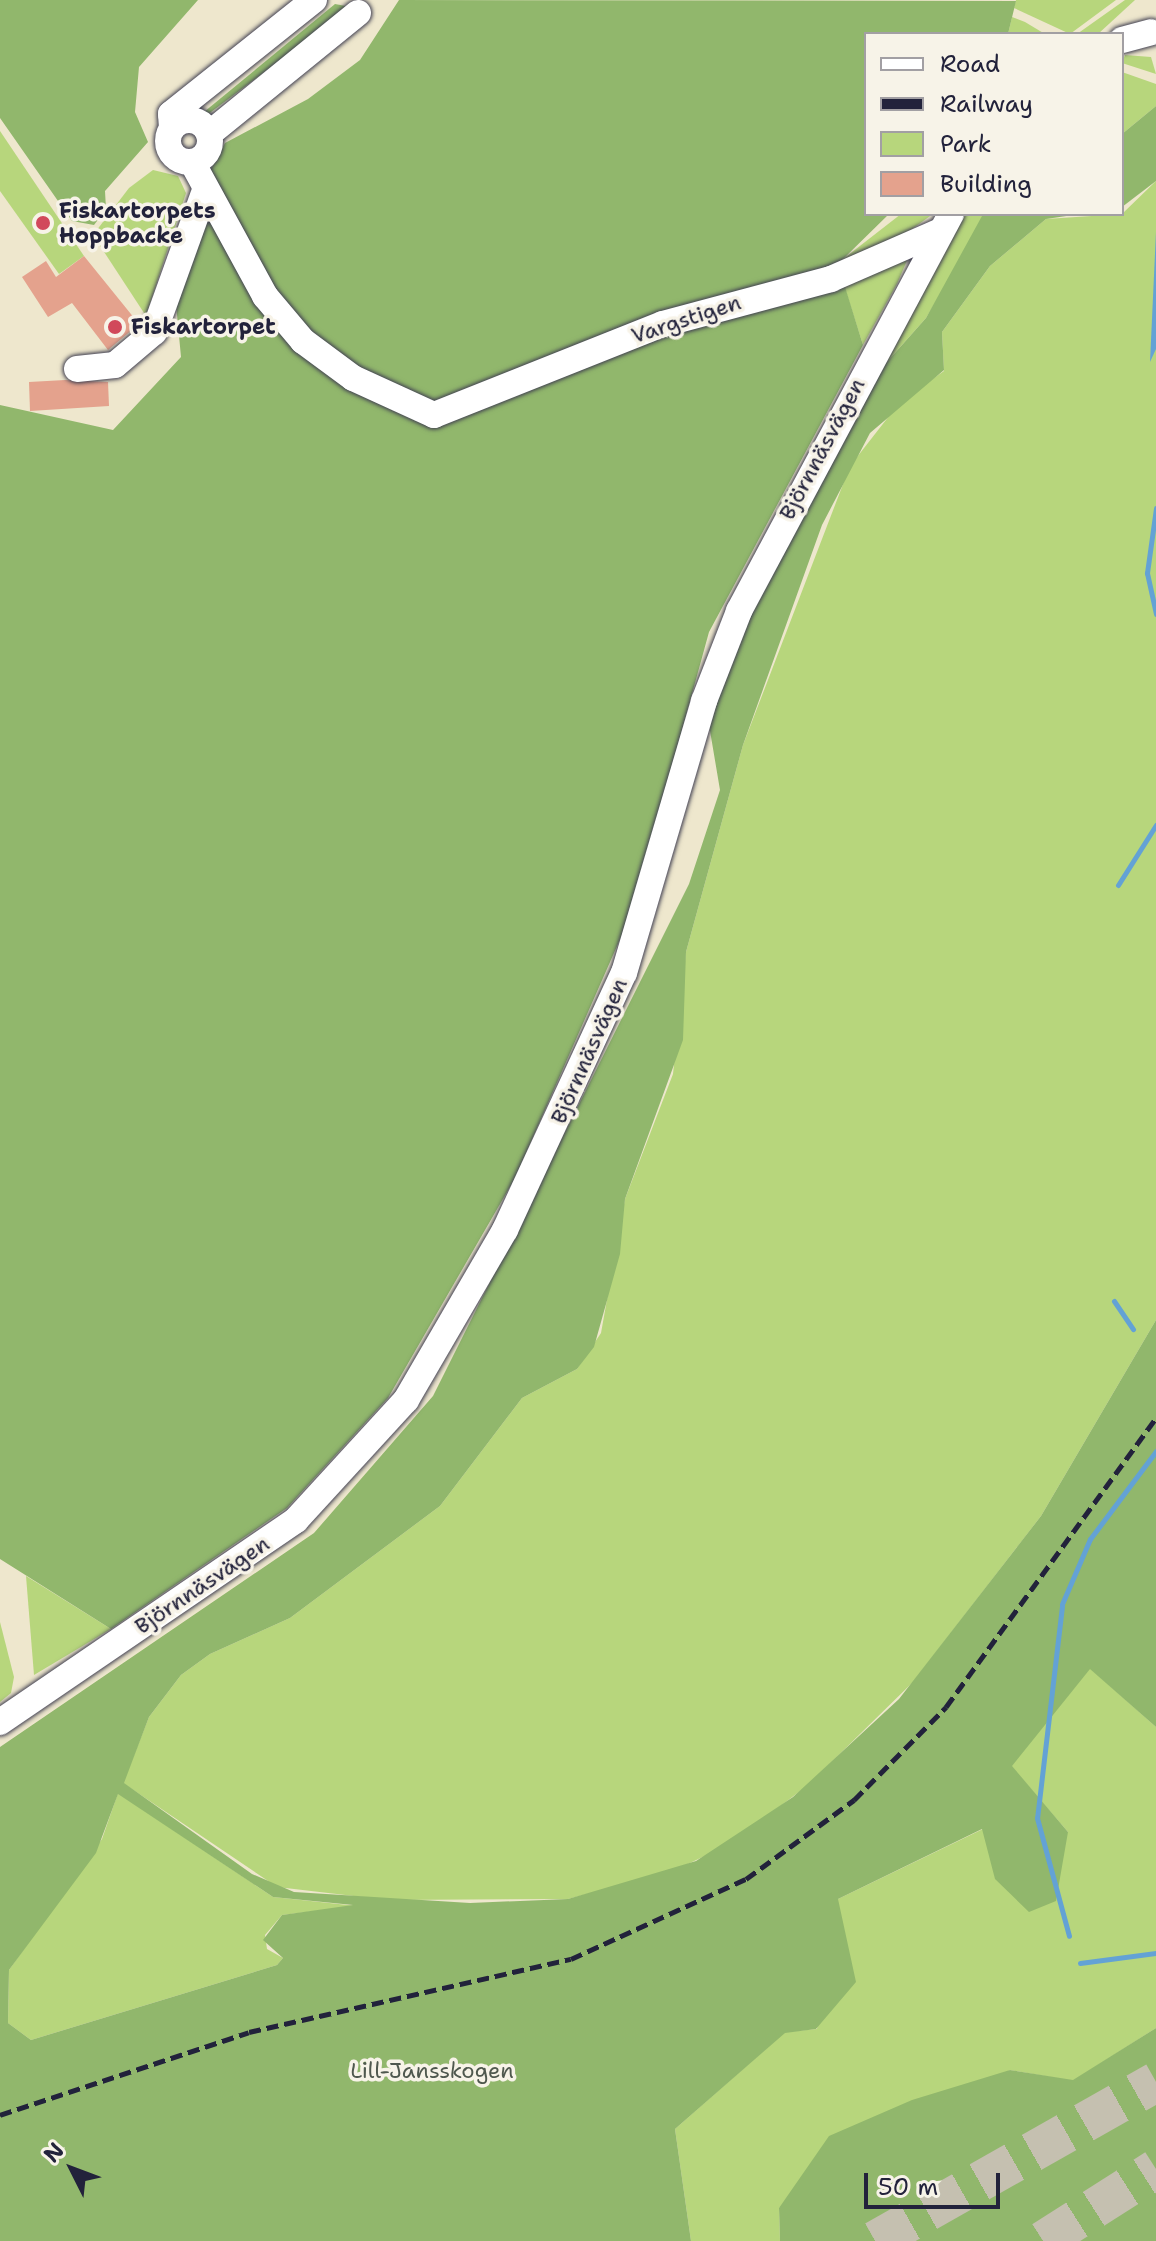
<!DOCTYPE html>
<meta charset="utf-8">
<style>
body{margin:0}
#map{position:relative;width:1156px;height:2241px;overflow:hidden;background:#eee7cd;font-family:"Shantell Sans",sans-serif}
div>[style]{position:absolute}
.green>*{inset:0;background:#b7d67c}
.forest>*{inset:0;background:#91b76c}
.water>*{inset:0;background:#63a2d5}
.stream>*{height:5px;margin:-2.5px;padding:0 2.5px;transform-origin:2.5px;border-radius:2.5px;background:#63a2d5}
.building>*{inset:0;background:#e4a28d}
.highway-tunnel>*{height:40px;margin-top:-20px;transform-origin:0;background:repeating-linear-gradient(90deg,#c5c0b0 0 40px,transparent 0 60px)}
.roads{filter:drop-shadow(0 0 2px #414051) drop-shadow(0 0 2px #414051)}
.minor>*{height:26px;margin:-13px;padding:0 13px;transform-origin:13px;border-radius:13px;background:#fff}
.minor>.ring{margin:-13px;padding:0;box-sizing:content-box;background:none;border:26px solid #fff;border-radius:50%}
.rail>*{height:5px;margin-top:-2.5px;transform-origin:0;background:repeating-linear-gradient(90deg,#22223b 0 12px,transparent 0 18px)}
.dots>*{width:22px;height:22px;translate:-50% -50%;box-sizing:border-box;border:4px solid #f7f3e8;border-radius:50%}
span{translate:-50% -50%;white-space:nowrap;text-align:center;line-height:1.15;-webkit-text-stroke:7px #f7f3e8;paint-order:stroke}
.poi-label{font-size:22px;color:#22223b;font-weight:700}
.left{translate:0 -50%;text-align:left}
.street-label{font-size:22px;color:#22223b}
.park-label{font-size:22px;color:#4f584e}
.legend{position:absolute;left:864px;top:32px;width:260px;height:184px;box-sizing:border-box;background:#f7f3e8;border:2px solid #a29fa3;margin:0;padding:10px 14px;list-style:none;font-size:24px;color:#22223b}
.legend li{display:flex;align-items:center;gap:16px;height:40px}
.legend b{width:40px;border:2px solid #a29fa3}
.north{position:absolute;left:32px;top:2129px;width:80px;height:80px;-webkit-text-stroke:6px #f7f3e8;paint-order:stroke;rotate:312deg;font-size:22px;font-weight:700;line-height:32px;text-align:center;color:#22223b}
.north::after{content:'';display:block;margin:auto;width:28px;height:36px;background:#22223b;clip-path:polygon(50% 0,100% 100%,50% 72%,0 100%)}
.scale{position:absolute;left:864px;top:2173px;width:136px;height:36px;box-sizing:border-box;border:4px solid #22223b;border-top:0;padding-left:10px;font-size:24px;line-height:28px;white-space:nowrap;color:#22223b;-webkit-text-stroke:6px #f7f3e8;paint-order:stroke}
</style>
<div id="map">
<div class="green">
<div style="clip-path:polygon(1016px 0,1116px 0,1070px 34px,1014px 8px)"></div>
<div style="clip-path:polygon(1125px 0,1135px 0,1098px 34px,1077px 34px)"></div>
<div style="clip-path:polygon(1012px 17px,1025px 22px,1045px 34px,1008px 34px)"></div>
<div style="clip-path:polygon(1125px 55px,1151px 57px,1156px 74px,1122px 63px)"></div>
<div style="clip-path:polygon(1122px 72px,1156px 84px,1156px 106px,1122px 134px)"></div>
<div style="clip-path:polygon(0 131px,84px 256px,59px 274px,0 191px)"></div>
<div style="clip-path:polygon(153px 170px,178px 176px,186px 193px,146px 316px,93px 235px,129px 188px)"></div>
<div style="clip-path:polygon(1156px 181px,1156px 1320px,1041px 1516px,913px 1682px,808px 1785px,732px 1843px,671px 1872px,568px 1899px,388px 1900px,277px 1887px,123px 1783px,149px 1717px,181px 1675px,210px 1654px,290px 1618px,440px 1506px,522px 1398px,577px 1369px,601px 1333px,625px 1199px,673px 1074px,686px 952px,743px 745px,850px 466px,900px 402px,944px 371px,942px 332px,990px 266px,1046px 219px,1122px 214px)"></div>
<div style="clip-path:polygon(901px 214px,933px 214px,902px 236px,838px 263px)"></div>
<div style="clip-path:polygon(959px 214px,988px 214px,926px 318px,855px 398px)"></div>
<div style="clip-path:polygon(908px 258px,897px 284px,863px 345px,842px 279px)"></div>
<div style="clip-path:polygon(26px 1576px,111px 1629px,34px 1675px)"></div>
<div style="clip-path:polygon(0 1622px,14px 1677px,11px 1693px,0 1702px)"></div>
<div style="clip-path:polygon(1090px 1668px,1156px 1727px,1156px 2028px,1073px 2081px,1010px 2070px,779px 2208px,780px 2241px,691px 2241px,675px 2129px,785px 2032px,817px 2029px,838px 1899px,983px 1829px,1068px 1832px,1011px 1766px)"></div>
<div style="clip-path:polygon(118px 1793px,273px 1897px,357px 1906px,282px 1915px,265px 1935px,267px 1949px,283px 1958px,277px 1965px,31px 2040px,8px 2023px,9px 1970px,102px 1839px)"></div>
</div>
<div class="forest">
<div style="clip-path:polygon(0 0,198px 0,139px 67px,135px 112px,148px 142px,105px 191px,106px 209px,94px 225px,72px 221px,0 118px)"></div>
<div style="clip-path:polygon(399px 0,1016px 1px,1008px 34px,866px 34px,866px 214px,889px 214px,838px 264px,863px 345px,709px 632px,632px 912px,515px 1178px,388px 1398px,287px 1508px,111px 1629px,0 1559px,0 405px,113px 430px,181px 357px,176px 304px,211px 169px,225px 143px,308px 99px,360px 60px)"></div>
<div style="clip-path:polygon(335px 4px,351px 7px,203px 118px,204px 112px)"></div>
<div style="clip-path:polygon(1156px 106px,1156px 181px,1122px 207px,1122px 134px)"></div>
<div style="clip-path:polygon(evenodd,1080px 214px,1046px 219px,990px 266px,942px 332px,944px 370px,870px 433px,822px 525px,743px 745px,686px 952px,683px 1040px,625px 1199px,620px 1254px,594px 1347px,577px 1369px,522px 1398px,440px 1506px,290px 1618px,210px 1654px,181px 1675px,149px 1717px,124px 1783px,252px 1874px,294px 1892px,470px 1903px,568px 1899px,696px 1861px,793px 1797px,899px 1699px,1041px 1516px,1156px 1320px,1156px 1727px,1090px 1669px,1012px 1766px,1068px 1832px,1056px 1901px,1029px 1912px,995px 1879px,982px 1829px,838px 1899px,856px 1982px,816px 2029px,785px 2033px,675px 2129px,691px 2241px,0 2241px,0 1747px,314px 1533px,433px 1396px,689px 884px,720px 790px,707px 713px,725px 657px,855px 398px,926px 318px,982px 216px,1080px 214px,118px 1794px,273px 1897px,353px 1905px,282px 1915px,263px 1940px,283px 1958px,277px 1965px,31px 2040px,8px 2023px,9px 1970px,96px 1853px,118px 1794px)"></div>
<div style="clip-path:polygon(1156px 2028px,1156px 2241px,780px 2241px,779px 2208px,829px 2136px,912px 2100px,1010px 2070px,1073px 2080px)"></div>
</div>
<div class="water">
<div style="clip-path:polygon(1156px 232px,1156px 349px,1150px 362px)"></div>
</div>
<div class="stream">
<div style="left:1156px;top:508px;width:66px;rotate:97.9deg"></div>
<div style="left:1147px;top:573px;width:42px;rotate:77.6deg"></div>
<div style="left:1118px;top:885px;width:71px;rotate:-57.7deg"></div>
<div style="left:1114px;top:1301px;width:34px;rotate:56deg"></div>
<div style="left:1062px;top:1604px;width:71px;rotate:-66.7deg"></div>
<div style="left:1090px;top:1539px;width:110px;rotate:-53.1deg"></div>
<div style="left:1062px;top:1606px;width:213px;rotate:96.7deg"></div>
<div style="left:1037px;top:1818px;width:122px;rotate:74.8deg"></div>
<div style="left:1080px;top:1963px;width:77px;rotate:-7.5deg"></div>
</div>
<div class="building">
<div style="clip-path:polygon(84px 256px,139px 324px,108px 350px,72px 303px,48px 317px,22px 277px,46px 261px,56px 277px)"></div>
<div style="clip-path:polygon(65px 380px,108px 382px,109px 406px,30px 411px,29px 382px)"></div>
</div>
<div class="highway-tunnel">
<div style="left:875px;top:2241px;width:323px;rotate:-29.5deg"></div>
<div style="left:1043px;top:2241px;width:134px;rotate:-32.5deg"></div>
</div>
<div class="roads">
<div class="minor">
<div style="left:1122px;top:40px;width:30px;rotate:-15deg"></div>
<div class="ring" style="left:168px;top:120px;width:16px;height:16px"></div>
<div style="left:172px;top:128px;width:14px;rotate:-94deg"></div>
<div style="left:171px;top:114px;width:183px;rotate:-38.6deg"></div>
<div style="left:209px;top:134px;width:192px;rotate:-39.1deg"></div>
<div style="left:192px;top:162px;width:153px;rotate:61.4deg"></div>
<div style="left:265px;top:296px;width:59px;rotate:49.8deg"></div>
<div style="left:303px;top:341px;width:62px;rotate:36.5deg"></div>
<div style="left:353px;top:378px;width:89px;rotate:24.6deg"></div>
<div style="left:434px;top:415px;width:246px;rotate:-21.7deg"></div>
<div style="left:663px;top:324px;width:174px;rotate:-15deg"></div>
<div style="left:831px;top:279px;width:120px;rotate:-23.6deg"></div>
<div style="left:77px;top:369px;width:38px;rotate:-6deg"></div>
<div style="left:115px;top:365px;width:51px;rotate:-40.2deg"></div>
<div style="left:154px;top:332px;width:151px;rotate:-70.2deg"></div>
<div style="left:0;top:1722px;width:358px;rotate:-34.3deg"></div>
<div style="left:296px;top:1520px;width:163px;rotate:-47.5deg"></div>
<div style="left:406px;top:1400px;width:197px;rotate:-59.8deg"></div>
<div style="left:505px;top:1230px;width:283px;rotate:-65.2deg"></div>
<div style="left:624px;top:973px;width:284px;rotate:-73.6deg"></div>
<div style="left:704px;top:701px;width:97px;rotate:-68.7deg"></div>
<div style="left:739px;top:611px;width:450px;rotate:-61.9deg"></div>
</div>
</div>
<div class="rail">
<div style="left:0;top:2115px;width:262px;rotate:-18.4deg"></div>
<div style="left:249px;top:2032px;width:330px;rotate:-12.8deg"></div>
<div style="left:571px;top:1959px;width:192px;rotate:-24.6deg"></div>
<div style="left:746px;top:1879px;width:134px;rotate:-36.2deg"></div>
<div style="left:854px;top:1800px;width:131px;rotate:-45.3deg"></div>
<div style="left:946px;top:1707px;width:357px;rotate:-54deg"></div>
</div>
<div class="dots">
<div style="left:43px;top:223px;background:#d1495b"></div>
<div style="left:115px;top:327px;background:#d1495b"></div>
</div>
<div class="poi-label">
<span class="left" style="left:59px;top:223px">Fiskartorpets<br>Hoppbacke</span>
<span class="left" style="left:131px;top:327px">Fiskartorpet</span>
</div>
<div class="street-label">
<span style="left:686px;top:319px;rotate:-18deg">Vargstigen</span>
<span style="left:822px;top:449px;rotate:-62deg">Björnnäsvägen</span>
<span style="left:589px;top:1051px;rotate:-66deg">Björnnäsvägen</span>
<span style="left:202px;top:1585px;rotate:-34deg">Björnnäsvägen</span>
</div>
<div class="park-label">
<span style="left:432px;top:2071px">Lill-Jansskogen</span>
</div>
<ul class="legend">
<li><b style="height:10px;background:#fff"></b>Road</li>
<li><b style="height:10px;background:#22223b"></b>Railway</li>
<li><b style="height:22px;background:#b7d67c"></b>Park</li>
<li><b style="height:22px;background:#e4a28d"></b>Building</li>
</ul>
<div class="north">N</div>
<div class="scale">50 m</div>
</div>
